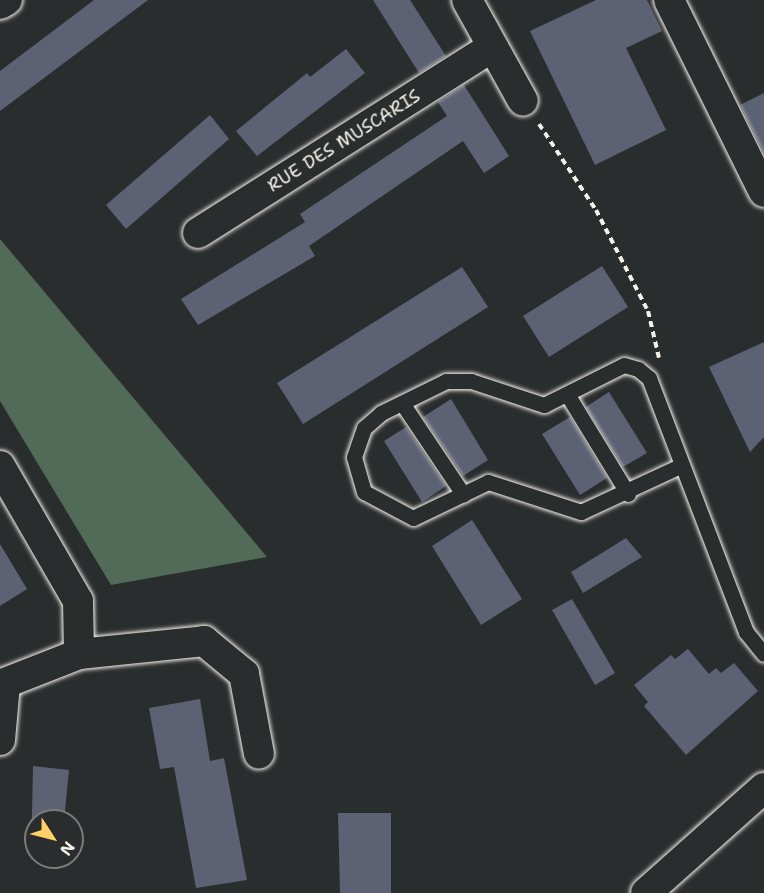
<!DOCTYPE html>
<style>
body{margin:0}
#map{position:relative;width:764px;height:893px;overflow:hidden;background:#2a2d2e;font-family:"Shantell Sans",sans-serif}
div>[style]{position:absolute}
.green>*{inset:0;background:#526b58}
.building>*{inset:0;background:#5c6274}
.path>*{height:4px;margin-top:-2px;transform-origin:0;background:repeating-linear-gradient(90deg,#f4f1e8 0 6px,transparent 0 10.5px)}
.roads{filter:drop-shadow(0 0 2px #f4f1e8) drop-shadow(0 0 2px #f4f1e8)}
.service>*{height:15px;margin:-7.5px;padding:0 7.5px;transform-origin:7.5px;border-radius:7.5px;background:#2a2d2e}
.minor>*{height:30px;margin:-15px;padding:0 15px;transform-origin:15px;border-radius:15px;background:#2a2d2e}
span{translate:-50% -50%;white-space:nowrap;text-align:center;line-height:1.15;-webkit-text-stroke:5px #2a2d2e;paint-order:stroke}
.street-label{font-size:18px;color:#f4f1e8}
.north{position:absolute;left:24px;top:809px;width:60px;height:60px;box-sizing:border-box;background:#2a2d2e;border:2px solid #7b7b78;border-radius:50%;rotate:126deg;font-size:16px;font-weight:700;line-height:24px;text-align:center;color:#f4f1e8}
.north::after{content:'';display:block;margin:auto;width:21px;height:27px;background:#ffd166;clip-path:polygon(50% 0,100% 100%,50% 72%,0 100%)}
</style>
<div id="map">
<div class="green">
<div style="clip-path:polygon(0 239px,21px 264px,267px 557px,111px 585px,0 401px)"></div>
</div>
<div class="building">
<div style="clip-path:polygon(94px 0,148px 0,0 111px,0 71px)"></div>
<div style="clip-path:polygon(373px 0,410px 0,446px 56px,419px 73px)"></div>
<div style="clip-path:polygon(596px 0,647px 0,662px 31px,626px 48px,666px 130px,595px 165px,530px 31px)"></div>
<div style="clip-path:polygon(346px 49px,365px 73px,257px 156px,236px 131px,307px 73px,310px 77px)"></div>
<div style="clip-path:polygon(464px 85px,509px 156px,484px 173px,463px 141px,309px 246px,315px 256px,198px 325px,181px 299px,305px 222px,300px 214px,447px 116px,438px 102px)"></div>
<div style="clip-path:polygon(764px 93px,764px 153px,740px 105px)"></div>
<div style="clip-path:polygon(210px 115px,229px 139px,126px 229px,106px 205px)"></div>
<div style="clip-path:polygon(602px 266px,628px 307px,549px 357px,523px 316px)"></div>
<div style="clip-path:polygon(462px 267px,488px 307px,303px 424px,277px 383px)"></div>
<div style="clip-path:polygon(764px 342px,764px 437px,750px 452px,709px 367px)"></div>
<div style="clip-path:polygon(609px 392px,647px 453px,623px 467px,586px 407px)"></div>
<div style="clip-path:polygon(451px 399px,488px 460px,463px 476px,423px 417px)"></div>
<div style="clip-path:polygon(570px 417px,607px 478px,580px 495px,542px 434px)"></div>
<div style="clip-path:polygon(406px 427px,446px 486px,422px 502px,384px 441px)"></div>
<div style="clip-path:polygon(472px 520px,522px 599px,481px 625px,432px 546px)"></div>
<div style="clip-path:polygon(626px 538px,642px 557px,583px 593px,571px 572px)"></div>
<div style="clip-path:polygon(0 544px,27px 589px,0 606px)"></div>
<div style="clip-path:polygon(572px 599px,615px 673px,595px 685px,552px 610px)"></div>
<div style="clip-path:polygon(688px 649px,709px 674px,716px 668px,721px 673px,734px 663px,758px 691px,686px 755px,644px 706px,648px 702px,634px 685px,671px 655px,675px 659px)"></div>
<div style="clip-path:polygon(200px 699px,210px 761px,224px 758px,247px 880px,196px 888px,174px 767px,160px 769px,149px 708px)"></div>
<div style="clip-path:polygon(33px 766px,69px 770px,64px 821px,36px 821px,36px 857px,60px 857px,59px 862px,31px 859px)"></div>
<div style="clip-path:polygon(338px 813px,391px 813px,391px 893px,340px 893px)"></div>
</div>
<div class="path">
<div style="left:539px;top:124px;width:103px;rotate:56.5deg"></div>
<div style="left:596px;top:210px;width:114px;rotate:62.8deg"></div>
<div style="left:648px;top:311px;width:48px;rotate:76.8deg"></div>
</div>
<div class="roads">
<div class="service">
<div style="left:567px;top:394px;width:117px;rotate:58.6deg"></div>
<div style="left:402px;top:403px;width:110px;rotate:56.2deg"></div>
<div style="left:680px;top:466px;width:109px;rotate:155.1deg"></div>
<div style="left:581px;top:512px;width:98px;rotate:-162.1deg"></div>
<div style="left:488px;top:482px;width:83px;rotate:154.4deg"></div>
<div style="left:413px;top:518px;width:55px;rotate:-152deg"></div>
<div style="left:364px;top:492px;width:36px;rotate:-106deg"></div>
<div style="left:354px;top:457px;width:31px;rotate:-71deg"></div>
<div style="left:364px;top:428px;width:23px;rotate:-41deg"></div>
<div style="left:381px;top:413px;width:72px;rotate:-26.2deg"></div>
<div style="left:446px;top:381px;width:25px"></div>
<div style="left:471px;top:381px;width:77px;rotate:18.2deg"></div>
<div style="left:544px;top:405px;width:89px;rotate:-26.6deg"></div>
<div style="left:624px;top:365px;width:15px;rotate:16deg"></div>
<div style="left:638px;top:369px;width:14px;rotate:39deg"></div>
<div style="left:649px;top:378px;width:272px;rotate:69.1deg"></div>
<div style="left:746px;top:632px;width:28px;rotate:51deg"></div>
</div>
<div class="minor">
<div style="left:467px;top:0;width:115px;rotate:61deg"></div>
<div style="left:669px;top:0;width:214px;rotate:63.7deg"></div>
<div style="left:0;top:4px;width:8px;rotate:-30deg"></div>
<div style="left:198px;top:233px;width:344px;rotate:-32.3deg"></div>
<div style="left:0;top:466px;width:156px;rotate:60deg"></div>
<div style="left:78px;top:601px;width:53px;rotate:88.9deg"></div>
<div style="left:79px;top:654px;width:85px;rotate:158.6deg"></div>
<div style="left:79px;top:654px;width:126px;rotate:-5.9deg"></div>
<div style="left:204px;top:641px;width:52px;rotate:39.5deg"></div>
<div style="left:244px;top:674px;width:81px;rotate:79.4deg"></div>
<div style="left:0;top:740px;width:56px;rotate:-84.9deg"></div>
<div style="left:646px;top:893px;width:158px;rotate:-41.7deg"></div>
</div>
</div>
<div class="street-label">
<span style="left:344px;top:141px;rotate:-32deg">RUE DES MUSCARIS</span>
</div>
<div class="north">N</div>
</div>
